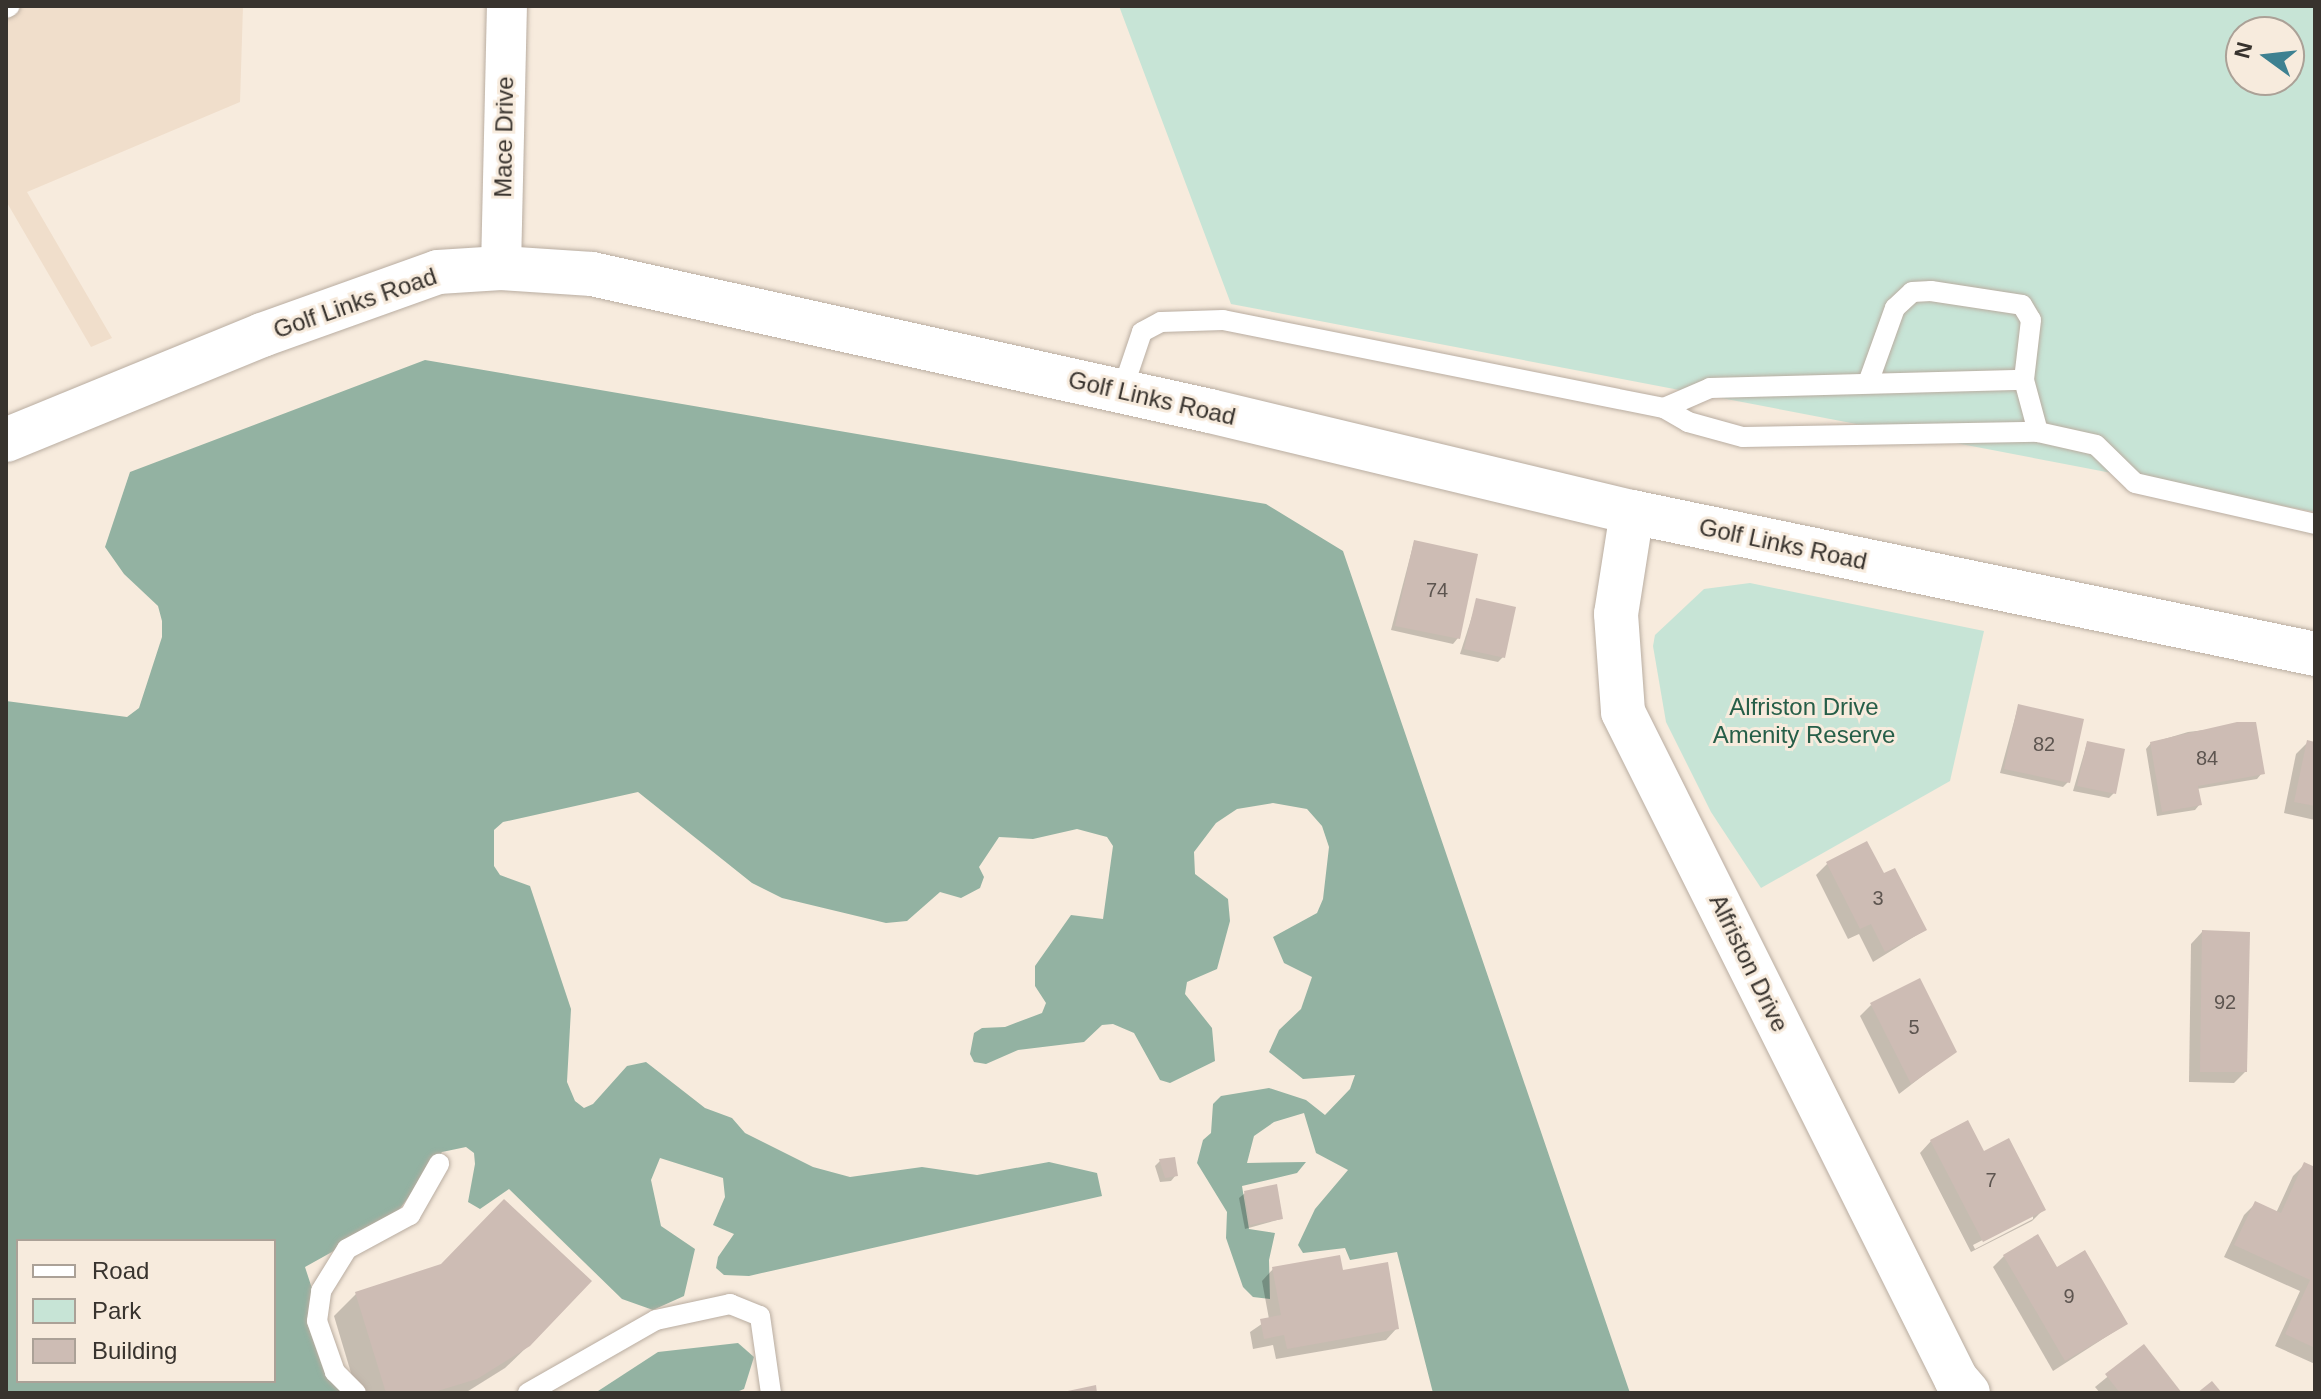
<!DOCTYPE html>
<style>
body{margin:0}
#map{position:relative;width:2321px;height:1399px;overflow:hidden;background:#f7ebdd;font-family:Arial,sans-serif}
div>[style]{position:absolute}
.built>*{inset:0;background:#f0decb}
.green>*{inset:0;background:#c7e4d6}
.forest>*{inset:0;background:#93b2a2}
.shadow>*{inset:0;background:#0003}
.building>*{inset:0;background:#cdbcb4}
.roads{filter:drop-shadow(0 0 2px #b9ada1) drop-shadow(0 0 2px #b9ada1)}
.service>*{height:20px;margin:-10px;padding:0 10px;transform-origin:10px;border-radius:10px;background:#fff}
.minor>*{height:40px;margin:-20px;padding:0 20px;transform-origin:20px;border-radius:20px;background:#fff}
.tertiary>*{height:44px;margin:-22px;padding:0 22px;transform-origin:22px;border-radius:22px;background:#fff}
.secondary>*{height:44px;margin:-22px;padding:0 22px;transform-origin:22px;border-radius:22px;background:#fff}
span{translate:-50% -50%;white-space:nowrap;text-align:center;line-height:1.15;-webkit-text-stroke:6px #f7ebdd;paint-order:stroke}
.number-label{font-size:20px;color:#5d5550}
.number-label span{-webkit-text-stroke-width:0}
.street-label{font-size:24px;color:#38332e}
.park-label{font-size:24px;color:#265e48}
.frame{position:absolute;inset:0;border:8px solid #38332e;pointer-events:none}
.legend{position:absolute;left:16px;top:1239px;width:260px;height:144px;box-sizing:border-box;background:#f7ebdd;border:2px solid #aba197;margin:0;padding:10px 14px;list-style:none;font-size:24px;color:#38332e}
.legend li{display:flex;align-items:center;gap:16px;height:40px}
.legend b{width:40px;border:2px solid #aba197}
.north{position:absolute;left:2225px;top:16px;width:80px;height:80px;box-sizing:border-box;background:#f7ebdd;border:2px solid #aba197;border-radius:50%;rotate:285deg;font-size:22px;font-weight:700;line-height:32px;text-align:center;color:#38332e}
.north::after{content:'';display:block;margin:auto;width:28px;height:36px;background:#3e8191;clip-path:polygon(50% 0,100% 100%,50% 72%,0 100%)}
</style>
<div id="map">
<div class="built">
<div style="clip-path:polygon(6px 6px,243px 6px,240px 102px,27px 192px,112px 338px,91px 347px,6px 201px)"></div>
</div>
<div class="green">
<div style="clip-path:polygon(evenodd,1119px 6px,2315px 6px,2315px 512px,1231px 304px,1119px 6px,2241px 32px,2289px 32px,2289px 80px,2241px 80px,2241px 32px)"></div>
<div style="clip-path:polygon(1750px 583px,1984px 631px,1950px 781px,1761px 888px,1711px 812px,1666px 722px,1653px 646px,1655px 635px,1704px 589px)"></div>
</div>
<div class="forest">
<div style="clip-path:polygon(evenodd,425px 360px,1266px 504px,1343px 551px,1630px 1393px,1433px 1393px,1397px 1252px,1350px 1260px,1345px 1248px,1303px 1253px,1298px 1245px,1315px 1209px,1348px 1170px,1316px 1153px,1304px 1113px,1274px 1122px,1254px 1136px,1247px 1163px,1306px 1162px,1297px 1173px,1242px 1186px,1249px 1229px,1275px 1233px,1269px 1260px,1270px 1299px,1253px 1297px,1243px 1287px,1226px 1238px,1227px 1212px,1197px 1163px,1203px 1140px,1211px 1133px,1213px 1104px,1221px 1096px,1269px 1088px,1306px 1100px,1325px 1115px,1350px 1089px,1355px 1075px,1303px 1079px,1269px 1052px,1279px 1030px,1301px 1009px,1312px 977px,1284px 963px,1273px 937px,1317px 913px,1323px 899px,1329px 847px,1322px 826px,1307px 809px,1273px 803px,1237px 809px,1216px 823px,1194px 852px,1195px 874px,1228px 899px,1230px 921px,1217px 969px,1187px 982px,1185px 994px,1212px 1028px,1215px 1061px,1170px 1083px,1160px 1080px,1134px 1033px,1113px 1024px,1102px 1025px,1084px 1042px,1018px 1050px,986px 1064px,974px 1062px,970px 1054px,974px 1033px,982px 1028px,1005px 1027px,1042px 1013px,1046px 1003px,1035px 986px,1035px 966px,1071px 915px,1103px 919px,1113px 846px,1107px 837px,1077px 829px,1033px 839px,999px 837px,979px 867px,984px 877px,980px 888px,961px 898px,940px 892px,907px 921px,886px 923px,782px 898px,752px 883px,638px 792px,503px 822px,494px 830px,494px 866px,500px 875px,530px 886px,571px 1009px,567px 1082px,575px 1101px,584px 1108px,593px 1104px,627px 1066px,646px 1062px,705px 1108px,732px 1118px,745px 1133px,813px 1167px,850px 1177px,922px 1167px,977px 1175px,1049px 1162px,1097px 1173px,1102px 1196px,749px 1276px,724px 1275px,716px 1268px,718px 1257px,734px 1234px,713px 1225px,725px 1197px,723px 1178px,660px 1158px,651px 1180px,661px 1226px,695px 1249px,684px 1296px,653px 1310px,622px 1299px,509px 1189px,480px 1209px,468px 1202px,475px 1164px,474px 1153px,466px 1147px,442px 1152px,393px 1218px,305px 1267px,346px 1393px,6px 1393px,6px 701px,127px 717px,139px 708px,162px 637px,162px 621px,158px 606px,124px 574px,105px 547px,130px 472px,425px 360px,18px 1241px,274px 1241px,274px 1381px,18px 1381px,18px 1241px)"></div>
<div style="clip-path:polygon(738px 1343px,754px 1357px,744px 1389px,734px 1393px,595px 1393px,658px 1352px)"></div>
</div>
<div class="shadow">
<div style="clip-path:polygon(1414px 542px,1458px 638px,1453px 644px,1391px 630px)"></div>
<div style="clip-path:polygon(1477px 601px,1503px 657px,1498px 662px,1460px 654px)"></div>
<div style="clip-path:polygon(2018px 707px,2068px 782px,2063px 787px,2000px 773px)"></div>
<div style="clip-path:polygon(2255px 724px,2262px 773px,2257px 779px,2197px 789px,2200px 804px,2195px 810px,2157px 816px,2146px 749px,2151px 743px,2188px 732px)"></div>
<div style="clip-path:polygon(2308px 742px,2315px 744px,2315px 820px,2284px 813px,2296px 754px)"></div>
<div style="clip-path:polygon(2087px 743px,2114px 793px,2109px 798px,2073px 791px)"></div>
<div style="clip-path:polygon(1827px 864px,1883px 876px,1925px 930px,1873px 962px,1859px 934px,1848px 939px,1816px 875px)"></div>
<div style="clip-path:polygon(2202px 932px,2245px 1072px,2234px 1083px,2189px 1082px,2191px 944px)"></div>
<div style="clip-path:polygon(1871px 1005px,1955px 1051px,1899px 1094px,1860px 1016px)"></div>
<div style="clip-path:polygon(evenodd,1931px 1141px,1983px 1154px,2044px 1209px,2032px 1221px,1971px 1252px,1920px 1153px,1931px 1141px,2033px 1214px,2033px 1219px,1975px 1249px,1973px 1245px,2033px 1214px)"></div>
<div style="clip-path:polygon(1160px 1161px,1176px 1175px,1171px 1181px,1160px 1182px,1155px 1166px)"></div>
<div style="clip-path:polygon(2304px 1165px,2315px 1169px,2315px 1364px,2275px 1346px,2300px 1291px,2224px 1257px,2244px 1215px,2256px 1203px,2276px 1213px,2293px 1176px)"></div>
<div style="clip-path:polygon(1245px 1193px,1281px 1219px,1245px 1229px,1239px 1198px)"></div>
<div style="clip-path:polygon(2004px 1256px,2056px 1270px,2126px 1324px,2053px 1371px,1993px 1267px)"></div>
<div style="clip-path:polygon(1273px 1269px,1341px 1272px,1397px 1328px,1386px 1340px,1276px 1359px,1273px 1345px,1253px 1349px,1250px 1332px,1269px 1319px,1262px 1281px)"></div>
<div style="clip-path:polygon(356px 1294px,529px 1345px,505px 1368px,465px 1393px,357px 1393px,334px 1316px)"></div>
<div style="clip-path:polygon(2144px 1347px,2180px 1393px,2100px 1393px,2095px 1387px)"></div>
</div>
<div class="building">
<div style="clip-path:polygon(1414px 540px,1478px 554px,1460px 639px,1395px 626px)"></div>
<div style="clip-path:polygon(1476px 598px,1516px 607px,1505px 658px,1464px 649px)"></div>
<div style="clip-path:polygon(2018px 704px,2084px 719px,2070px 783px,2004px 769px)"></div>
<div style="clip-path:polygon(2237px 722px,2256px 722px,2265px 774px,2198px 786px,2202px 805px,2162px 812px,2150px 742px)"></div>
<div style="clip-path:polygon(2307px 740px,2315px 742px,2315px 806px,2294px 802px)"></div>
<div style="clip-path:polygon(2087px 741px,2125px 749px,2116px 794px,2077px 786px)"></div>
<div style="clip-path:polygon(1867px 841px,1884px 873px,1895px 868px,1927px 930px,1885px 952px,1871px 924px,1860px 929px,1826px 862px)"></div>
<div style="clip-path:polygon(2202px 930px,2250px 932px,2247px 1072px,2200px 1072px)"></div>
<div style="clip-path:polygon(1920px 978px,1957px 1052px,1911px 1084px,1870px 1003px)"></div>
<div style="clip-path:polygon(1968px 1120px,1984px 1151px,2009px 1138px,2046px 1210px,1983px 1242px,1930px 1140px)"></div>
<div style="clip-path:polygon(1175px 1157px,1178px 1176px,1165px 1178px,1159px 1159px)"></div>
<div style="clip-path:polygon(2304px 1162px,2315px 1167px,2315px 1348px,2285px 1334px,2310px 1280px,2234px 1245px,2255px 1201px,2281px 1213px)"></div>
<div style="clip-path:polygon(1277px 1184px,1283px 1219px,1250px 1225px,1244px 1191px)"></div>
<div style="clip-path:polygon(504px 1199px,592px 1281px,530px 1346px,477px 1379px,431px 1393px,386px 1393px,355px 1292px,441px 1264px)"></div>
<div style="clip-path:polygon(2038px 1234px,2057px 1267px,2085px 1250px,2128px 1324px,2065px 1361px,2003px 1255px)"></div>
<div style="clip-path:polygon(1340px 1255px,1343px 1270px,1388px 1262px,1399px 1329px,1287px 1349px,1284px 1335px,1264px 1339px,1260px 1319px,1281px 1315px,1272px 1267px)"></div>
<div style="clip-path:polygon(2144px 1344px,2182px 1393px,2120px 1393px,2105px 1374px)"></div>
<div style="clip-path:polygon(2212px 1381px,2222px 1393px,2197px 1393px)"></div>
<div style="clip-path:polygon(1096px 1385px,1097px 1393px,1063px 1393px,1063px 1392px)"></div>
</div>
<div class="roads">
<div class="service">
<div style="left:6px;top:8px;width:4px;rotate:-27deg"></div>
<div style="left:1868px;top:383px;width:80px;rotate:-70.2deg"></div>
<div style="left:1895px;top:308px;width:23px;rotate:-43deg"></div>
<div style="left:1912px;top:292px;width:19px;rotate:-3deg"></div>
<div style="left:1931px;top:291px;width:92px;rotate:8.7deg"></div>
<div style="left:2022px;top:305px;width:17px;rotate:59deg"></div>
<div style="left:2031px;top:320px;width:60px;rotate:96.7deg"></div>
<div style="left:1122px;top:391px;width:62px;rotate:-71.3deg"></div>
<div style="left:1142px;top:332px;width:21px;rotate:-28deg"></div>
<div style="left:1161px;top:322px;width:62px;rotate:-1.8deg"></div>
<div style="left:1223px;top:320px;width:450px;rotate:11.3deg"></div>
<div style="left:1664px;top:408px;width:28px;rotate:30deg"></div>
<div style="left:1688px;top:422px;width:57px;rotate:15.3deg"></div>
<div style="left:1743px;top:437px;width:295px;rotate:-1deg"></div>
<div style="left:2038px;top:432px;width:59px;rotate:12.6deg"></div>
<div style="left:2096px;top:445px;width:54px;rotate:44.3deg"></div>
<div style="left:2135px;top:483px;width:185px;rotate:12.8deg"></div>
<div style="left:1664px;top:408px;width:50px;rotate:-23.5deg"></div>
<div style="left:1710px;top:388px;width:314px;rotate:-1.5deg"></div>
<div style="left:2024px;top:380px;width:54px;rotate:74.9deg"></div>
<div style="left:356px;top:1393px;width:30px;rotate:-135deg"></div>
<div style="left:335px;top:1372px;width:54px;rotate:-109.4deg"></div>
<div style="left:317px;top:1321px;width:30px;rotate:-82deg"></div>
<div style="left:321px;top:1291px;width:49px;rotate:-58.2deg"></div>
<div style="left:347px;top:1249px;width:72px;rotate:-28.4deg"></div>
<div style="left:410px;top:1215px;width:59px;rotate:-60.4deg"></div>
<div style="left:528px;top:1393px;width:147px;rotate:-29.7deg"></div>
<div style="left:656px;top:1320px;width:76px;rotate:-12.2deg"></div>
<div style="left:730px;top:1304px;width:32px;rotate:22deg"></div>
<div style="left:760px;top:1316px;width:78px;rotate:81.9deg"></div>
</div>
<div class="minor">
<div style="left:501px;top:268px;width:262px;rotate:-88.7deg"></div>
</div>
<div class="tertiary">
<div style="left:1632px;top:512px;width:103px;rotate:98.9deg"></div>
<div style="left:1616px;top:614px;width:98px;rotate:85.9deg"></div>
<div style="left:1623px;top:712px;width:746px;rotate:63.47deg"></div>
<div style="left:1956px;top:1379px;width:18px;rotate:49deg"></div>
</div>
<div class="secondary">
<div style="left:6px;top:440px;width:277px;rotate:-22.3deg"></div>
<div style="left:262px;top:335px;width:187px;rotate:-19.7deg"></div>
<div style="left:438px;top:272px;width:63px;rotate:-3.6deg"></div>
<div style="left:501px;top:268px;width:91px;rotate:3.8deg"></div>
<div style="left:592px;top:274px;width:633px;rotate:12.5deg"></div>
<div style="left:1210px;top:411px;width:434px;rotate:13.5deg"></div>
<div style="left:1632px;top:512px;width:698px;rotate:11.74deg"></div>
</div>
</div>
<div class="number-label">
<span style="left:1437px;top:590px">74</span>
<span style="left:2044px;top:744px">82</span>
<span style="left:2207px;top:758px">84</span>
<span style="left:1878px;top:898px">3</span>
<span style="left:2225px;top:1002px">92</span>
<span style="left:1914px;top:1027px">5</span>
<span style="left:1991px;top:1180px">7</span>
<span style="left:2069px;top:1296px">9</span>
</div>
<div class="street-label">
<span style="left:504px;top:137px;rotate:-89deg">Mace Drive</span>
<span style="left:355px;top:303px;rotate:-19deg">Golf Links Road</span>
<span style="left:1152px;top:398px;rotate:13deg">Golf Links Road</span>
<span style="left:1783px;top:544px;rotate:12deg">Golf Links Road</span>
<span style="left:1749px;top:963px;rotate:64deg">Alfriston Drive</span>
</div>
<div class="park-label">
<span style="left:1804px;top:721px">Alfriston Drive<br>Amenity Reserve</span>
</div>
<div class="frame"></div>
<ul class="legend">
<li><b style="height:10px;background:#fff"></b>Road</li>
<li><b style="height:22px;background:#c7e4d6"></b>Park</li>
<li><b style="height:22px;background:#cdbcb4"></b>Building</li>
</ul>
<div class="north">N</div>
</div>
